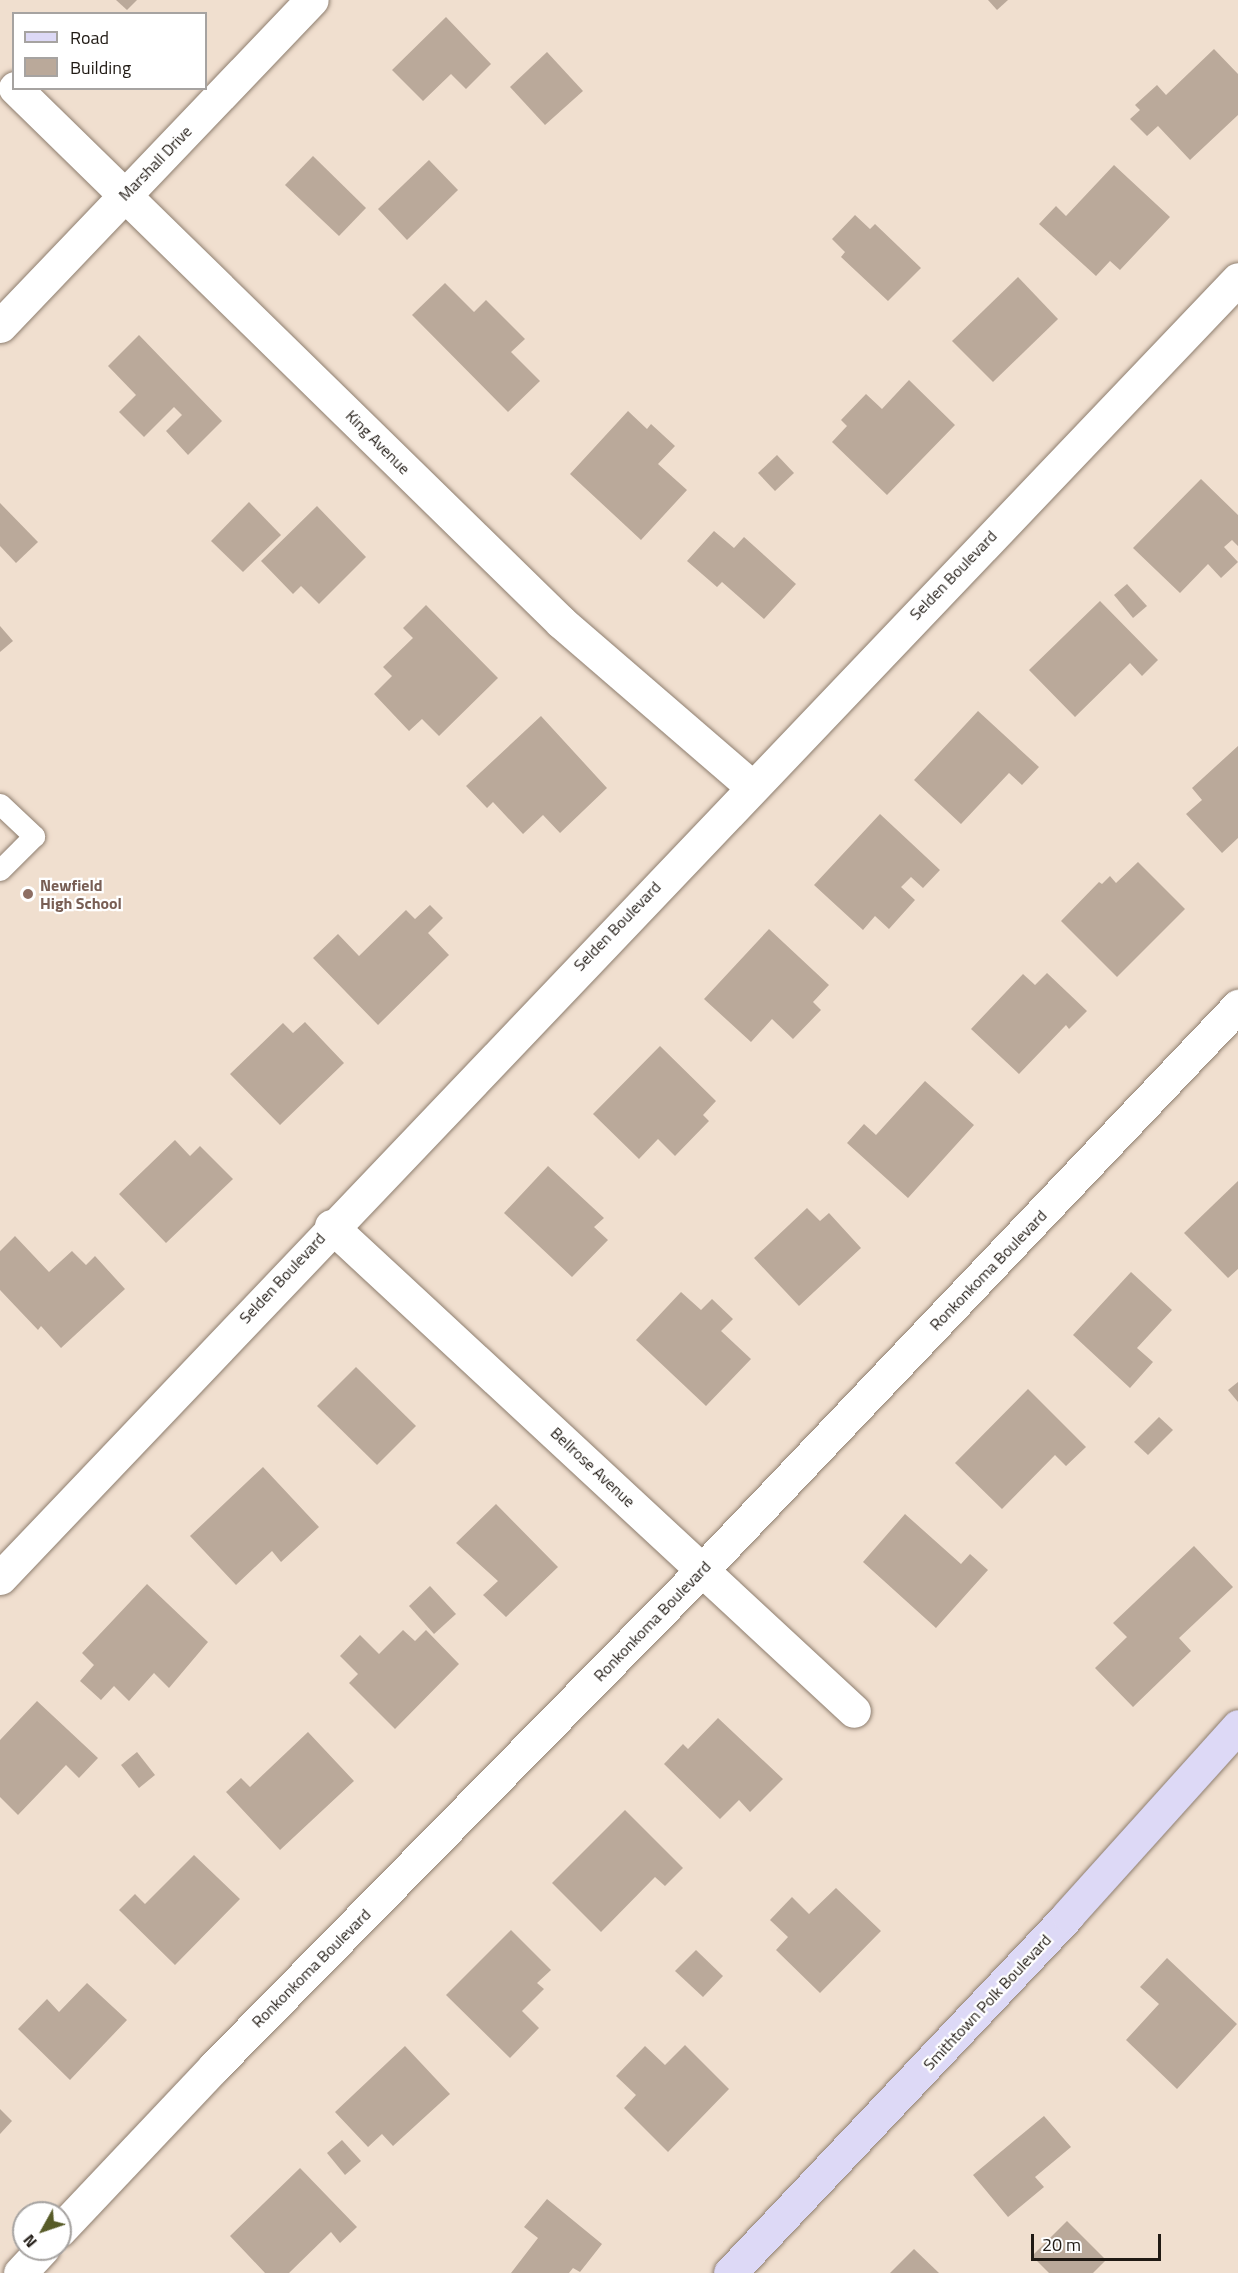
<!DOCTYPE html>
<style>
body{margin:0}
#map{position:relative;width:1238px;height:2273px;overflow:hidden;background:#f0dfcf;font-family:"Titillium Web",sans-serif}
div>[style]{position:absolute}
.building>*{inset:0;background:#baa99a}
.roads{filter:drop-shadow(0 0 2px #8e7e6f) drop-shadow(0 0 2px #8e7e6f)}
.lane>*{height:21px;margin:-10.5px;padding:0 10.5px;transform-origin:10.5px;border-radius:10.5px;background:#fff}
.street>*{height:33px;margin:-16.5px;padding:0 16.5px;transform-origin:16.5px;border-radius:16.5px;background:#fff}
.secondary>*{height:33px;margin:-16.5px;padding:0 16.5px;transform-origin:16.5px;border-radius:16.5px;background:#ddd9f6}
.dots>*{width:16px;height:16px;translate:-50% -50%;box-sizing:border-box;border:3px solid #fff;border-radius:50%}
span{translate:-50% -50%;white-space:nowrap;text-align:center;line-height:1.15;-webkit-text-stroke:4.5px #fff;paint-order:stroke}
.street-label{font-size:16px;color:#201a14}
.education-label{font-size:16px;color:#785e54;font-weight:700}
.left{translate:0 -50%;text-align:left}
.legend{position:absolute;left:12px;top:12px;width:195px;height:78px;box-sizing:border-box;background:#fff;border:2px solid #a6a3a1;margin:0;padding:8px 10px;list-style:none;font-size:18px;color:#201a14}
.legend li{display:flex;align-items:center;gap:12px;height:30px}
.legend b{width:30px;border:2px solid #a6a3a1}
.north{position:absolute;left:12px;top:2201px;width:60px;height:60px;box-sizing:border-box;background:#fff;border:2px solid #a6a3a1;border-radius:50%;rotate:230deg;font-size:16px;font-weight:700;line-height:24px;text-align:center;color:#201a14}
.north::after{content:'';display:block;margin:auto;width:21px;height:27px;background:#575b28;clip-path:polygon(50% 0,100% 100%,50% 72%,0 100%)}
.scale{position:absolute;left:1031px;top:2234px;width:130px;height:27px;box-sizing:border-box;border:3px solid #201a14;border-top:0;padding-left:8px;font-size:18px;line-height:21px;white-space:nowrap;color:#201a14;-webkit-text-stroke:4px #fff;paint-order:stroke}
</style>
<div id="map">
<div class="building">
<div style="clip-path:polygon(116px 0,137px 0,127px 10px)"></div>
<div style="clip-path:polygon(988px 0,1008px 0,997px 10px)"></div>
<div style="clip-path:polygon(446px 17px,491px 64px,466px 89px,451px 74px,423px 101px,392px 70px)"></div>
<div style="clip-path:polygon(1214px 49px,1238px 74px,1238px 115px,1190px 160px,1158px 126px,1147px 136px,1130px 119px,1140px 110px,1135px 105px,1157px 85px,1166px 95px)"></div>
<div style="clip-path:polygon(547px 52px,583px 91px,545px 125px,510px 87px)"></div>
<div style="clip-path:polygon(313px 156px,366px 208px,339px 236px,285px 185px)"></div>
<div style="clip-path:polygon(429px 160px,458px 190px,407px 240px,378px 209px)"></div>
<div style="clip-path:polygon(1114px 165px,1170px 217px,1120px 270px,1110px 261px,1096px 276px,1039px 224px,1056px 206px,1066px 216px)"></div>
<div style="clip-path:polygon(855px 215px,870px 229px,875px 224px,921px 268px,888px 301px,841px 257px,845px 252px,832px 239px)"></div>
<div style="clip-path:polygon(1018px 277px,1058px 319px,993px 382px,952px 341px)"></div>
<div style="clip-path:polygon(445px 283px,474px 312px,486px 300px,525px 339px,511px 352px,540px 381px,508px 412px,412px 315px)"></div>
<div style="clip-path:polygon(139px 335px,222px 421px,188px 455px,166px 431px,182px 415px,174px 407px,144px 437px,119px 412px,136px 395px,108px 366px)"></div>
<div style="clip-path:polygon(909px 380px,955px 425px,887px 495px,832px 442px,847px 426px,841px 420px,866px 394px,882px 409px)"></div>
<div style="clip-path:polygon(628px 411px,647px 429px,651px 424px,675px 446px,658px 464px,687px 490px,641px 540px,570px 474px)"></div>
<div style="clip-path:polygon(777px 455px,794px 473px,775px 491px,758px 473px)"></div>
<div style="clip-path:polygon(1201px 479px,1238px 515px,1238px 546px,1232px 540px,1224px 547px,1238px 562px,1221px 578px,1208px 564px,1180px 593px,1133px 548px)"></div>
<div style="clip-path:polygon(249px 502px,281px 535px,243px 572px,211px 541px)"></div>
<div style="clip-path:polygon(0 503px,38px 542px,16px 563px,0 546px)"></div>
<div style="clip-path:polygon(317px 506px,366px 557px,319px 604px,301px 586px,293px 594px,261px 561px)"></div>
<div style="clip-path:polygon(714px 531px,734px 548px,744px 537px,796px 584px,764px 619px,722px 582px,717px 587px,687px 561px)"></div>
<div style="clip-path:polygon(1127px 584px,1147px 606px,1133px 618px,1114px 595px)"></div>
<div style="clip-path:polygon(1100px 601px,1158px 660px,1142px 676px,1130px 663px,1075px 717px,1029px 670px)"></div>
<div style="clip-path:polygon(426px 605px,498px 678px,439px 736px,422px 719px,409px 731px,374px 694px,392px 676px,383px 667px,413px 638px,403px 628px)"></div>
<div style="clip-path:polygon(0 626px,13px 641px,0 652px)"></div>
<div style="clip-path:polygon(978px 711px,1039px 767px,1022px 785px,1009px 773px,961px 824px,914px 780px)"></div>
<div style="clip-path:polygon(541px 716px,607px 788px,560px 833px,543px 815px,523px 834px,493px 802px,487px 808px,466px 786px)"></div>
<div style="clip-path:polygon(1238px 746px,1238px 838px,1222px 853px,1186px 814px,1202px 800px,1192px 788px)"></div>
<div style="clip-path:polygon(880px 814px,940px 870px,923px 888px,911px 877px,901px 887px,915px 900px,889px 929px,875px 916px,863px 930px,814px 885px)"></div>
<div style="clip-path:polygon(1138px 862px,1185px 909px,1117px 977px,1061px 921px,1099px 882px,1102px 884px,1110px 876px,1116px 883px)"></div>
<div style="clip-path:polygon(430px 905px,443px 918px,428px 933px,449px 955px,378px 1025px,313px 958px,338px 934px,359px 956px,406px 910px,415px 919px)"></div>
<div style="clip-path:polygon(769px 929px,829px 985px,813px 1002px,821px 1010px,793px 1039px,772px 1019px,751px 1042px,704px 999px)"></div>
<div style="clip-path:polygon(1047px 973px,1087px 1011px,1069px 1029px,1066px 1025px,1019px 1074px,971px 1029px,1023px 974px,1035px 985px)"></div>
<div style="clip-path:polygon(305px 1022px,344px 1063px,280px 1125px,230px 1074px,283px 1023px,293px 1033px)"></div>
<div style="clip-path:polygon(660px 1046px,716px 1101px,703px 1115px,709px 1121px,675px 1156px,658px 1139px,639px 1159px,593px 1114px)"></div>
<div style="clip-path:polygon(925px 1081px,974px 1125px,908px 1198px,847px 1143px,864px 1124px,876px 1135px)"></div>
<div style="clip-path:polygon(175px 1140px,190px 1156px,200px 1146px,233px 1179px,166px 1243px,119px 1194px)"></div>
<div style="clip-path:polygon(548px 1166px,604px 1218px,594px 1227px,608px 1240px,572px 1277px,504px 1213px)"></div>
<div style="clip-path:polygon(1238px 1181px,1238px 1269px,1228px 1278px,1184px 1233px)"></div>
<div style="clip-path:polygon(807px 1208px,820px 1221px,829px 1213px,861px 1248px,799px 1306px,754px 1258px)"></div>
<div style="clip-path:polygon(15px 1236px,49px 1272px,72px 1251px,86px 1265px,95px 1256px,125px 1289px,61px 1348px,41px 1326px,38px 1330px,0 1290px,0 1251px)"></div>
<div style="clip-path:polygon(1131px 1272px,1172px 1310px,1137px 1348px,1153px 1362px,1130px 1388px,1073px 1335px)"></div>
<div style="clip-path:polygon(681px 1292px,701px 1310px,712px 1299px,733px 1319px,721px 1331px,751px 1359px,706px 1406px,636px 1340px)"></div>
<div style="clip-path:polygon(356px 1367px,416px 1426px,377px 1465px,317px 1406px)"></div>
<div style="clip-path:polygon(1238px 1382px,1238px 1402px,1228px 1390px)"></div>
<div style="clip-path:polygon(1028px 1389px,1086px 1447px,1066px 1466px,1055px 1455px,1002px 1509px,955px 1463px)"></div>
<div style="clip-path:polygon(1159px 1417px,1173px 1430px,1148px 1455px,1134px 1442px)"></div>
<div style="clip-path:polygon(263px 1467px,319px 1527px,281px 1562px,272px 1551px,236px 1585px,190px 1536px)"></div>
<div style="clip-path:polygon(496px 1504px,558px 1567px,506px 1617px,483px 1595px,498px 1581px,456px 1543px)"></div>
<div style="clip-path:polygon(905px 1514px,961px 1564px,970px 1554px,988px 1570px,936px 1628px,863px 1562px)"></div>
<div style="clip-path:polygon(1194px 1546px,1233px 1587px,1179px 1638px,1191px 1651px,1133px 1707px,1095px 1668px,1127px 1637px,1113px 1623px)"></div>
<div style="clip-path:polygon(147px 1584px,208px 1642px,169px 1688px,154px 1673px,129px 1701px,114px 1686px,101px 1700px,80px 1681px,94px 1665px,82px 1653px)"></div>
<div style="clip-path:polygon(430px 1586px,456px 1614px,434px 1634px,409px 1606px)"></div>
<div style="clip-path:polygon(403px 1630px,415px 1641px,426px 1630px,459px 1664px,395px 1729px,349px 1683px,358px 1674px,340px 1656px,360px 1635px,379px 1654px)"></div>
<div style="clip-path:polygon(37px 1701px,98px 1758px,79px 1778px,66px 1765px,18px 1815px,0 1797px,0 1740px)"></div>
<div style="clip-path:polygon(718px 1718px,783px 1779px,750px 1812px,739px 1800px,720px 1819px,664px 1764px,683px 1744px,688px 1749px)"></div>
<div style="clip-path:polygon(308px 1732px,354px 1781px,280px 1850px,226px 1792px,241px 1778px,250px 1787px)"></div>
<div style="clip-path:polygon(137px 1752px,155px 1775px,139px 1788px,121px 1765px)"></div>
<div style="clip-path:polygon(625px 1810px,683px 1868px,665px 1886px,655px 1877px,601px 1932px,552px 1883px)"></div>
<div style="clip-path:polygon(194px 1855px,240px 1899px,175px 1965px,119px 1910px,135px 1894px,145px 1904px)"></div>
<div style="clip-path:polygon(836px 1888px,881px 1931px,820px 1993px,776px 1950px,788px 1937px,770px 1920px,792px 1897px,809px 1914px)"></div>
<div style="clip-path:polygon(511px 1930px,551px 1970px,537px 1983px,544px 1989px,522px 2011px,539px 2028px,510px 2058px,446px 1995px)"></div>
<div style="clip-path:polygon(696px 1950px,723px 1976px,703px 1997px,675px 1971px)"></div>
<div style="clip-path:polygon(1167px 1958px,1237px 2024px,1177px 2089px,1126px 2040px,1159px 2004px,1140px 1987px)"></div>
<div style="clip-path:polygon(87px 1983px,127px 2020px,70px 2080px,18px 2029px,47px 1999px,59px 2012px)"></div>
<div style="clip-path:polygon(685px 2045px,729px 2089px,668px 2152px,624px 2108px,636px 2095px,616px 2076px,645px 2046px,665px 2065px)"></div>
<div style="clip-path:polygon(405px 2046px,450px 2094px,393px 2146px,382px 2134px,368px 2147px,335px 2112px)"></div>
<div style="clip-path:polygon(0 2109px,12px 2121px,0 2134px)"></div>
<div style="clip-path:polygon(1044px 2116px,1071px 2147px,1035px 2177px,1044px 2187px,1008px 2217px,973px 2175px)"></div>
<div style="clip-path:polygon(342px 2140px,361px 2161px,345px 2175px,327px 2153px)"></div>
<div style="clip-path:polygon(300px 2168px,357px 2227px,340px 2243px,331px 2232px,289px 2273px,265px 2273px,230px 2236px)"></div>
<div style="clip-path:polygon(547px 2199px,602px 2244px,580px 2272px,573px 2268px,569px 2273px,511px 2273px,538px 2238px,524px 2227px)"></div>
<div style="clip-path:polygon(1067px 2221px,1106px 2260px,1093px 2273px,1049px 2273px,1032px 2256px)"></div>
<div style="clip-path:polygon(914px 2249px,939px 2273px,890px 2273px)"></div>
</div>
<div class="roads">
<div class="lane">
<div style="left:0;top:804px;width:47px;rotate:43.3deg"></div>
<div style="left:34px;top:836px;width:48px;rotate:135deg"></div>
</div>
<div class="street">
<div style="left:15px;top:88px;width:764px;rotate:44.36deg"></div>
<div style="left:561px;top:622px;width:251px;rotate:40.8deg"></div>
<div style="left:0;top:326px;width:451px;rotate:-46.3deg"></div>
<div style="left:331px;top:1226px;width:713px;rotate:42.84deg"></div>
<div style="left:0;top:1578px;width:1794px;rotate:-46.38deg"></div>
<div style="left:60px;top:2230px;width:224px;rotate:-46.6deg"></div>
<div style="left:214px;top:2067px;width:698px;rotate:-45.52deg"></div>
<div style="left:703px;top:1569px;width:777px;rotate:-46.46deg"></div>
<div style="left:20px;top:2273px;width:33px;rotate:-47deg"></div>
</div>
<div class="secondary">
<div style="left:730px;top:2273px;width:492px;rotate:-46.6deg"></div>
<div style="left:1068px;top:1915px;width:254px;rotate:-48deg"></div>
</div>
</div>
<div class="dots">
<div style="left:28px;top:894px;background:#8d6e63"></div>
</div>
<div class="street-label">
<span style="left:155px;top:163px;rotate:-46deg">Marshall Drive</span>
<span style="left:378px;top:442px;rotate:45deg">King Avenue</span>
<span style="left:953px;top:575px;rotate:-46deg">Selden Boulevard</span>
<span style="left:617px;top:926px;rotate:-46deg">Selden Boulevard</span>
<span style="left:988px;top:1270px;rotate:-46deg">Ronkonkoma Boulevard</span>
<span style="left:282px;top:1278px;rotate:-47deg">Selden Boulevard</span>
<span style="left:593px;top:1467px;rotate:43deg">Bellrose Avenue</span>
<span style="left:652px;top:1621px;rotate:-46deg">Ronkonkoma Boulevard</span>
<span style="left:311px;top:1968px;rotate:-45deg">Ronkonkoma Boulevard</span>
<span style="left:987px;top:2002px;rotate:-47deg">Smithtown Polk Boulevard</span>
</div>
<div class="education-label">
<span class="left" style="left:40px;top:894px">Newfield<br>High School</span>
</div>
<ul class="legend">
<li><b style="height:8px;background:#ddd9f6"></b>Road</li>
<li><b style="height:16px;background:#baa99a"></b>Building</li>
</ul>
<div class="north">N</div>
<div class="scale">20 m</div>
</div>
